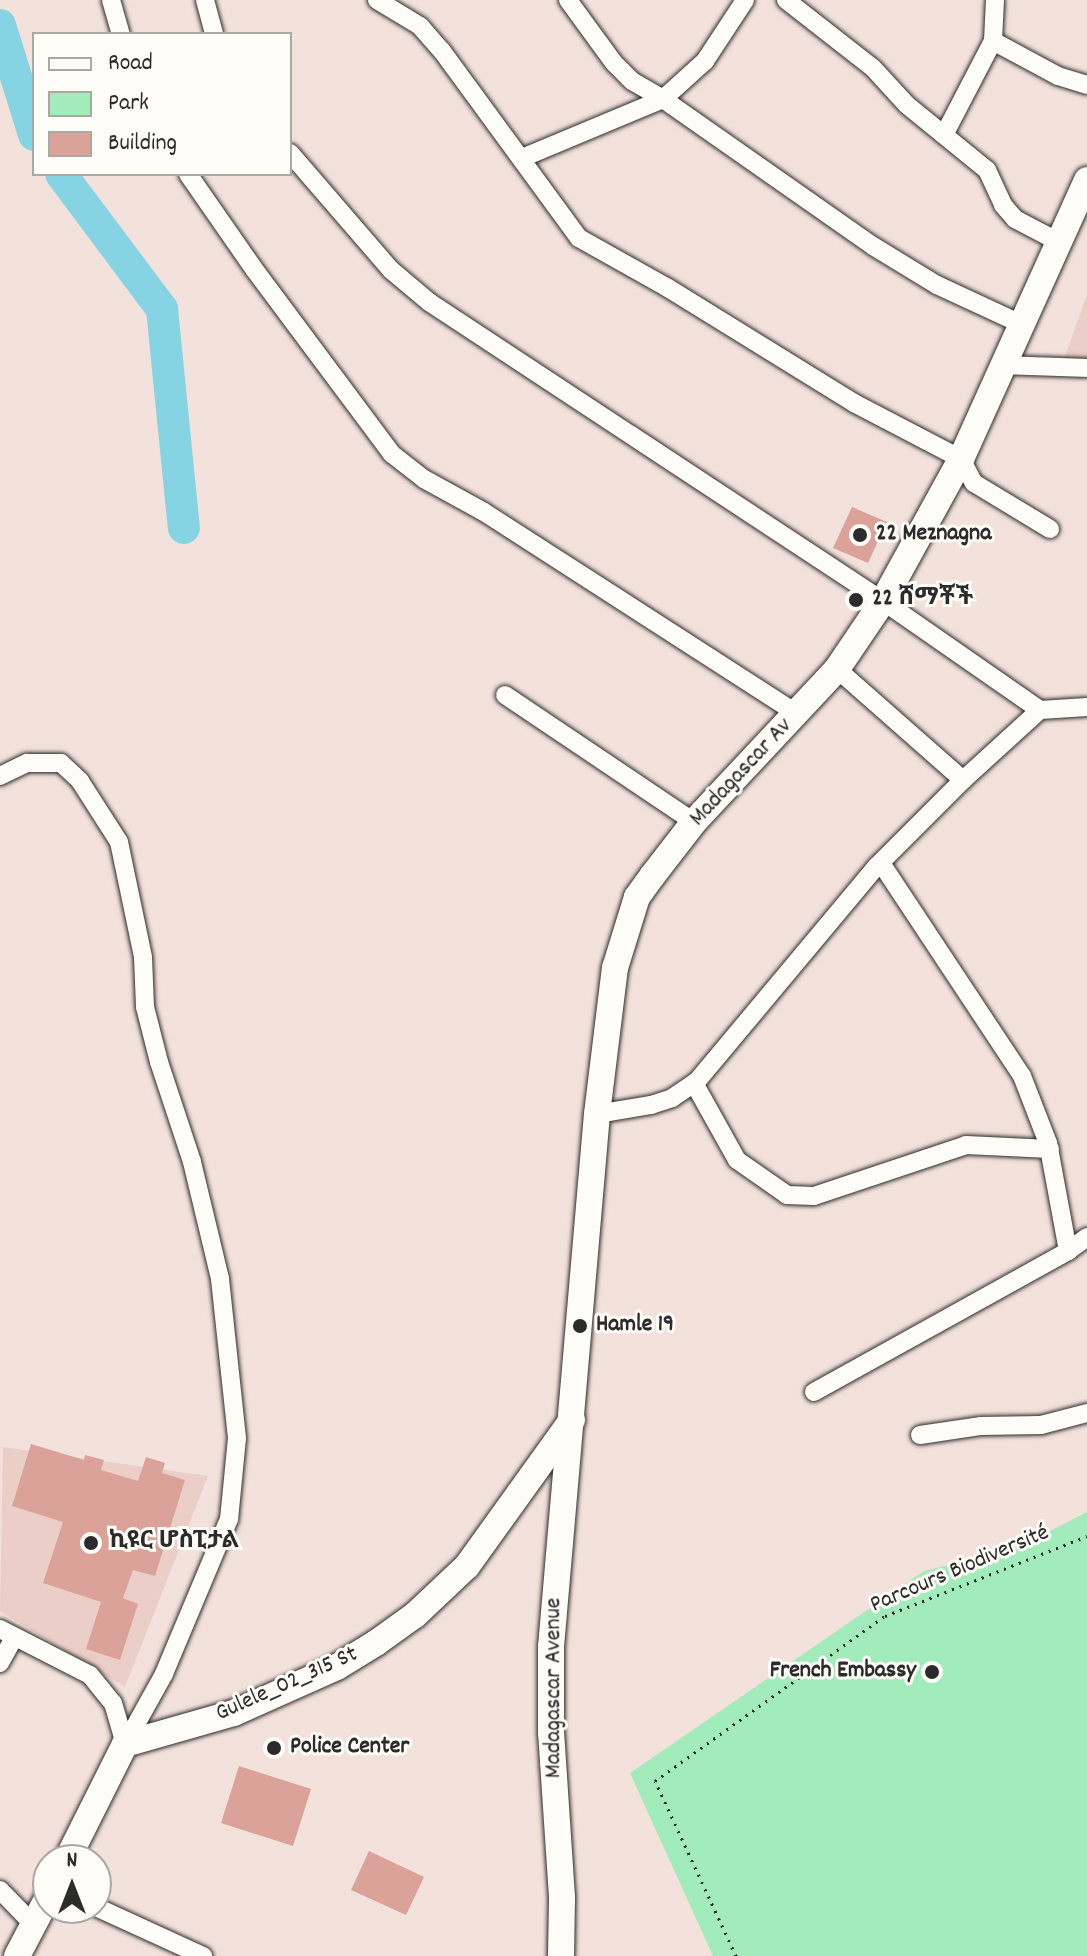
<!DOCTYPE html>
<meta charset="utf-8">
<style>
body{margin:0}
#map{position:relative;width:1087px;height:1956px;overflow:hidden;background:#f3e1db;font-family:Dekko,"Noto Sans Ethiopic",sans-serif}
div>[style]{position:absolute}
.built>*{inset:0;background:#eccec8}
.green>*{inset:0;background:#a2ecbb}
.river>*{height:32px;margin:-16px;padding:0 16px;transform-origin:16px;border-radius:16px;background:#86d3e4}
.building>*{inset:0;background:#dba29a}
.path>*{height:3px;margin-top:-1.5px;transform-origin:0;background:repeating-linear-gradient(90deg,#2b2b2b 0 2px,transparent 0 8px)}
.roads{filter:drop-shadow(0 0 2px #2b2b2b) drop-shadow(0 0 2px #2b2b2b)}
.street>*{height:18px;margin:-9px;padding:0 9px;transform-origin:9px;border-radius:9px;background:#fdfcf7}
.secondary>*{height:26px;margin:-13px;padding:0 13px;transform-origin:13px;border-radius:13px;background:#fdfcf7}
.dots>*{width:22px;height:22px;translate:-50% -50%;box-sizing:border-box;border:4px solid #fdfcf7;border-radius:50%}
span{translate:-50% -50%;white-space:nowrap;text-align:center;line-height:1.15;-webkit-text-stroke:6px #fdfcf7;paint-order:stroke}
.poi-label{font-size:24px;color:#2b2b2b;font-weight:700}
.left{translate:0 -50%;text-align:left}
.right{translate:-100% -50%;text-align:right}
.street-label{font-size:24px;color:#2b2b2b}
.legend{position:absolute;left:32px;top:32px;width:260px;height:144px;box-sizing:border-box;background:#fdfcf7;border:2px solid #a9a8a5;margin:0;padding:10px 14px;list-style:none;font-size:24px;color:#2b2b2b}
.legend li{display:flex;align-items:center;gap:16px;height:40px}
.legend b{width:40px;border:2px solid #a9a8a5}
.north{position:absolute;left:32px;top:1844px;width:80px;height:80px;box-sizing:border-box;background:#fdfcf7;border:2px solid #a9a8a5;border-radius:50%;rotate:0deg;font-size:22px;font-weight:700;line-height:32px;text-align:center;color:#2b2b2b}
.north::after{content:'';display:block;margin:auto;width:28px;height:36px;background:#2b2b2b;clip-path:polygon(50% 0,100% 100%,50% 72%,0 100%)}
</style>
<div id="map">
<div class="built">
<div style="clip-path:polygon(1087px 295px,1087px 360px,1063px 362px)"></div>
<div style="clip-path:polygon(3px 1447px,208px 1476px,125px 1687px,0 1611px)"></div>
</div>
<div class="green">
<div style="clip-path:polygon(1087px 1512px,1087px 1956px,713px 1956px,630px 1773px,924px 1571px,1015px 1549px)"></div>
</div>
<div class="river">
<div style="left:0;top:25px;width:115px;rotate:72.8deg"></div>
<div style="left:61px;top:174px;width:169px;rotate:53.2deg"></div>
<div style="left:162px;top:309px;width:220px;rotate:84.3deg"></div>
</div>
<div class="building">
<div style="clip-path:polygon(852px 507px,887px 522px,868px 563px,833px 548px)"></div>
<div style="clip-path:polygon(31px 1444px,84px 1460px,85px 1455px,104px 1460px,101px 1470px,138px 1481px,146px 1457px,165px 1463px,162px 1473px,185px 1480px,155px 1576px,133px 1570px,123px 1598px,138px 1604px,120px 1660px,86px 1649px,101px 1602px,43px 1583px,63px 1522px,12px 1506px)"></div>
<div style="clip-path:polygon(239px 1766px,311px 1789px,293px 1846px,221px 1823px)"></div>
<div style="clip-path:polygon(369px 1851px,424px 1877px,406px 1915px,351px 1890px)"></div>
</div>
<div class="path">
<div style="left:736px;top:1956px;width:193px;rotate:-114.8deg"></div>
<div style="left:655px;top:1781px;width:283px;rotate:-35.7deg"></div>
<div style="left:885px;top:1616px;width:217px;rotate:-21.6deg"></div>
</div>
<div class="roads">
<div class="street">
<div style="left:111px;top:0;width:35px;rotate:74deg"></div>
<div style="left:205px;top:0;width:35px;rotate:75deg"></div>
<div style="left:377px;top:0;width:50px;rotate:31.2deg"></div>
<div style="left:420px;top:26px;width:33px;rotate:49deg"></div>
<div style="left:442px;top:51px;width:232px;rotate:53.8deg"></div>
<div style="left:579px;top:238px;width:102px;rotate:29.3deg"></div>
<div style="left:668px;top:288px;width:219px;rotate:31.7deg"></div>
<div style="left:854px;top:403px;width:121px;rotate:27.6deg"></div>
<div style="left:961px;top:459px;width:27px;rotate:62deg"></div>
<div style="left:974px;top:483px;width:89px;rotate:31.2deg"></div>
<div style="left:568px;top:0;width:78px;rotate:53.9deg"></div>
<div style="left:614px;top:63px;width:25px;rotate:45deg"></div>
<div style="left:632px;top:81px;width:36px;rotate:30deg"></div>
<div style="left:663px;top:99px;width:256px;rotate:35deg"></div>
<div style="left:873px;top:246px;width:75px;rotate:31.4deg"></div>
<div style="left:937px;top:285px;width:93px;rotate:24.9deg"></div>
<div style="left:786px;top:0;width:110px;rotate:38deg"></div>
<div style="left:873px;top:68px;width:50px;rotate:47.4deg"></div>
<div style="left:907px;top:105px;width:103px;rotate:39.1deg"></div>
<div style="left:987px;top:170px;width:38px;rotate:65deg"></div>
<div style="left:1003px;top:205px;width:18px;rotate:49deg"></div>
<div style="left:1015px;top:219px;width:50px;rotate:27.6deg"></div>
<div style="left:993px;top:41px;width:74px;rotate:28.3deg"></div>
<div style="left:1058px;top:76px;width:30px;rotate:17deg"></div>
<div style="left:944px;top:135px;width:106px;rotate:-62.5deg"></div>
<div style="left:993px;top:41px;width:41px;rotate:-87.2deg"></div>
<div style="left:290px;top:153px;width:155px;rotate:49.2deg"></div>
<div style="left:391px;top:270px;width:50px;rotate:40.1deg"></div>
<div style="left:429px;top:302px;width:544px;rotate:33.37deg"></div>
<div style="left:883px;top:601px;width:191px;rotate:34.8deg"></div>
<div style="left:1040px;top:710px;width:47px;rotate:-3.7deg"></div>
<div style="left:522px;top:158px;width:153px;rotate:-22.7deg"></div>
<div style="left:663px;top:99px;width:57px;rotate:-42.1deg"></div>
<div style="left:705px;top:61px;width:73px;rotate:-56.7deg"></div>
<div style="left:188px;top:174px;width:116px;rotate:55.2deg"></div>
<div style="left:254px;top:269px;width:231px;rotate:53.3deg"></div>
<div style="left:392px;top:454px;width:41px;rotate:38deg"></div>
<div style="left:424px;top:479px;width:68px;rotate:28.8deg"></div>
<div style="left:484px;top:512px;width:373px;rotate:32.8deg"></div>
<div style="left:1002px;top:365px;width:85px;rotate:2deg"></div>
<div style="left:837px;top:669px;width:168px;rotate:41.4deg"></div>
<div style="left:505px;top:695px;width:228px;rotate:33.9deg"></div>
<div style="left:0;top:776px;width:30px;rotate:-26deg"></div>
<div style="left:27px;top:763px;width:34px"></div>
<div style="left:61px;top:763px;width:26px;rotate:43deg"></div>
<div style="left:80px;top:781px;width:72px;rotate:57.4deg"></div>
<div style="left:119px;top:842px;width:117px;rotate:78.2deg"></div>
<div style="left:143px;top:957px;width:50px;rotate:87.7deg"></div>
<div style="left:145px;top:1007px;width:57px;rotate:75.7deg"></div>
<div style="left:159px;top:1062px;width:105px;rotate:71.7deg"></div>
<div style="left:192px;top:1162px;width:120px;rotate:76.5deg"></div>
<div style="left:220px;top:1279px;width:160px;rotate:83.9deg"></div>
<div style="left:237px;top:1438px;width:81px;rotate:95.6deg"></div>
<div style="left:229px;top:1519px;width:168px;rotate:112.8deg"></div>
<div style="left:164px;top:1674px;width:80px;rotate:119.1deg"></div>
<div style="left:881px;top:863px;width:255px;rotate:56.5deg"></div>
<div style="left:1022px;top:1076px;width:72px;rotate:68.8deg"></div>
<div style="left:1048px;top:1143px;width:110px;rotate:79.5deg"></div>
<div style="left:694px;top:1083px;width:88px;rotate:60.8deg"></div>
<div style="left:737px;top:1160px;width:61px;rotate:35deg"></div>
<div style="left:787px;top:1195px;width:27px;rotate:2deg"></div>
<div style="left:814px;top:1196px;width:160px;rotate:-18.5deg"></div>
<div style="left:966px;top:1145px;width:84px;rotate:2.7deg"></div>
<div style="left:597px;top:1114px;width:55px;rotate:-9.5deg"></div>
<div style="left:651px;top:1105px;width:22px;rotate:-18deg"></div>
<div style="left:672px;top:1098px;width:30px;rotate:-34deg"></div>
<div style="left:697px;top:1081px;width:280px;rotate:-50.1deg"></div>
<div style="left:877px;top:866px;width:122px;rotate:-45deg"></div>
<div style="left:963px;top:780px;width:104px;rotate:-42.3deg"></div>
<div style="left:814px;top:1392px;width:291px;rotate:-29deg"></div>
<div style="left:1068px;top:1251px;width:24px;rotate:-36deg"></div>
<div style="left:920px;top:1435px;width:62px;rotate:-8.4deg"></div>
<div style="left:981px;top:1426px;width:60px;rotate:-1deg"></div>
<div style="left:1041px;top:1425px;width:48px;rotate:-14.6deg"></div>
<div style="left:0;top:1629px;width:101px;rotate:27.1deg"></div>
<div style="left:90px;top:1675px;width:36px;rotate:51deg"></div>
<div style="left:113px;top:1703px;width:43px;rotate:73.7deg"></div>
<div style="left:0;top:1663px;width:29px;rotate:-61deg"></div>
<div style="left:0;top:1890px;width:49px;rotate:45.8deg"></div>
<div style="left:96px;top:1907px;width:118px;rotate:24.6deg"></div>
</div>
<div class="secondary">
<div style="left:67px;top:1860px;width:130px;rotate:-63.4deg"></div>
<div style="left:125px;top:1744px;width:113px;rotate:-15.9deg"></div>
<div style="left:234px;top:1713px;width:113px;rotate:-24.1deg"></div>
<div style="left:337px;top:1667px;width:46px;rotate:-31.6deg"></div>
<div style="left:376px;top:1643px;width:48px;rotate:-35.7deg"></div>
<div style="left:415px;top:1615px;width:71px;rotate:-43.3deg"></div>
<div style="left:467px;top:1566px;width:180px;rotate:-54.3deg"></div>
<div style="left:17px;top:1956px;width:67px;rotate:-62.3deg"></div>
<div style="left:561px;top:1956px;width:59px;rotate:-89deg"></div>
<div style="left:562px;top:1897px;width:164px;rotate:-93.8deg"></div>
<div style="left:551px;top:1733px;width:86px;rotate:-90deg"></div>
<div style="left:551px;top:1647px;width:535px;rotate:-85.07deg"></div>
<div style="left:597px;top:1114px;width:147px;rotate:-83deg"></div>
<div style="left:615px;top:968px;width:74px;rotate:-72.8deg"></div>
<div style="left:637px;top:897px;width:27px;rotate:-54deg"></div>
<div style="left:653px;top:875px;width:67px;rotate:-52.3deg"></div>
<div style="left:694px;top:822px;width:209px;rotate:-46.9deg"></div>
<div style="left:837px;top:669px;width:82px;rotate:-55.9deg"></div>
<div style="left:883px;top:601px;width:162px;rotate:-61.2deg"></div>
<div style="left:961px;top:459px;width:306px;rotate:-65.7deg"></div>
</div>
</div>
<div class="dots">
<div style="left:860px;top:535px;background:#2b2b2b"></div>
<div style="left:856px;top:600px;background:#2b2b2b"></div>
<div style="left:580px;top:1326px;background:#2b2b2b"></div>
<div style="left:91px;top:1543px;background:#2b2b2b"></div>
<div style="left:932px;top:1672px;background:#2b2b2b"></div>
<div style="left:274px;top:1748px;background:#2b2b2b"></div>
</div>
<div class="poi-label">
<span class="left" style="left:876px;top:535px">22 Meznagna</span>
<span class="left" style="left:872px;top:600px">22 ሸማቾች</span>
<span class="left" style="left:596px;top:1326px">Hamle 19</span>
<span class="left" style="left:109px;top:1543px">ኪዩር ሆስፒታል</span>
<span class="right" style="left:916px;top:1672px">French Embassy</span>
<span class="left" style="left:290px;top:1748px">Police Center</span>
</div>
<div class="street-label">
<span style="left:742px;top:773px;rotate:-47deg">Madagascar Av</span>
<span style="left:960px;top:1570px;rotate:-23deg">Parcours Biodiversité</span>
<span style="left:287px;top:1685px;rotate:-24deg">Gulele_02_315 St</span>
<span style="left:555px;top:1688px;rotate:-90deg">Madagascar Avenue</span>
</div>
<ul class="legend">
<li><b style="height:10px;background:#fdfcf7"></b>Road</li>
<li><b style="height:22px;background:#a2ecbb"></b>Park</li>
<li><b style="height:22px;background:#dba29a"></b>Building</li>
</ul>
<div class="north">N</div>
</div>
